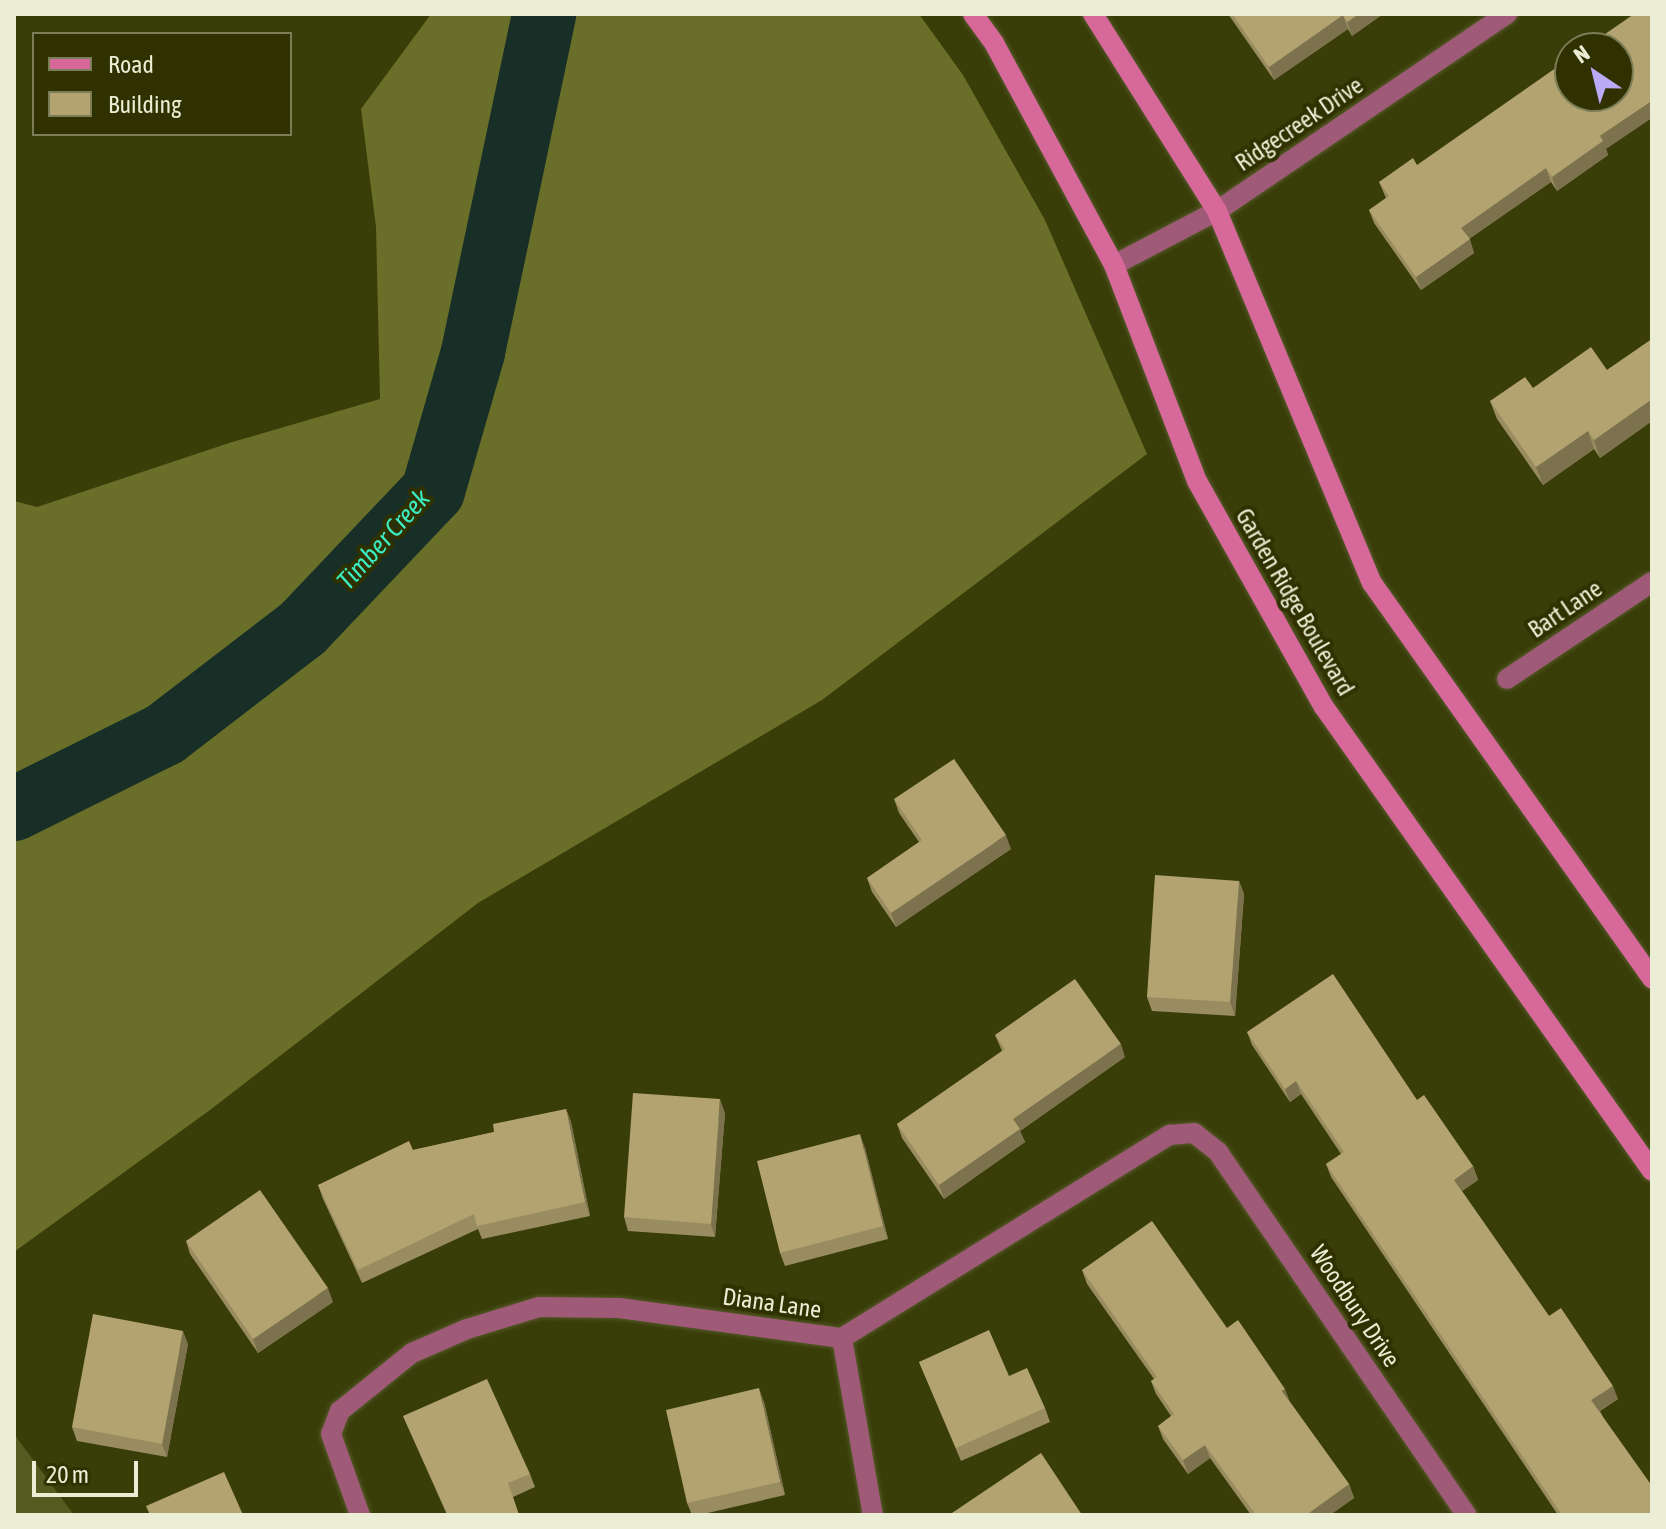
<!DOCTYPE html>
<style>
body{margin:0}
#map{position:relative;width:1666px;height:1529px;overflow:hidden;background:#393d08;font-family:"Asap Condensed",sans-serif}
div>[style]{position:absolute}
.green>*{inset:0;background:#555a20}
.forest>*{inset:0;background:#696f28}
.river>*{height:64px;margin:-32px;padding:0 32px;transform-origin:32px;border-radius:32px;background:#182f28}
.roads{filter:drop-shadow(0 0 2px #555929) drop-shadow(0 0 2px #555929)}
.street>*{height:20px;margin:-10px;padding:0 10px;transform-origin:10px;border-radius:10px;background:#9f5a77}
.secondary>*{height:20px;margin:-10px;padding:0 10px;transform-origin:10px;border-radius:10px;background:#d6689a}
.wall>*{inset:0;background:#998c60}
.shaded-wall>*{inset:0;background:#7d724e}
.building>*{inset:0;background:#b2a370}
span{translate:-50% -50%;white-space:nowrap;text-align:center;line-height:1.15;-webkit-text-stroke:8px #2f3200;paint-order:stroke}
.street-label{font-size:24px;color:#ebeed4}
.water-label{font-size:26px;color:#3becc5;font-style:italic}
.frame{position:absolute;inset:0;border:16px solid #ebeed4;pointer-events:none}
.legend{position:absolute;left:32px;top:32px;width:260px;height:104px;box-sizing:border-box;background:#2f3200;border:2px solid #7a7d55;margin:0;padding:10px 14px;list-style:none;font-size:24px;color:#ebeed4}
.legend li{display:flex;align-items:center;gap:16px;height:40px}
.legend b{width:40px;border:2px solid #7a7d55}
.north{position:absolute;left:1554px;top:32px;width:80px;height:80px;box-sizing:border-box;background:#2f3200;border:2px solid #7a7d55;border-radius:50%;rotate:325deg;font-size:22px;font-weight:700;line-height:32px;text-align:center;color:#ebeed4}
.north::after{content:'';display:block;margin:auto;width:28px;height:36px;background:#bbaaf6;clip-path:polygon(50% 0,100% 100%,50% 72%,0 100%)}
.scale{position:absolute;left:32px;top:1461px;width:106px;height:36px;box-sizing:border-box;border:4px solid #ebeed4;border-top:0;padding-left:10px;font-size:24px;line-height:28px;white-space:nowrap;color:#ebeed4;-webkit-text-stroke:6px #2f3200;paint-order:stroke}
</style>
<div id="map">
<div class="green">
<div style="clip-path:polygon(14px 1434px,74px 1515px,14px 1515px)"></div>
</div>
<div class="forest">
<div style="clip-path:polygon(431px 14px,919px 14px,963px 75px,1045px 220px,1147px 454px,822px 700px,478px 903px,210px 1110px,14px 1252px,14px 501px,37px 507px,229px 443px,380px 399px,376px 227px,361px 109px)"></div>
</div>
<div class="river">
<div style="left:14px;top:809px;width:169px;rotate:-26.4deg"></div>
<div style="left:165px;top:734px;width:173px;rotate:-37.5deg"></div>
<div style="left:302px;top:629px;width:190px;rotate:-46.5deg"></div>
<div style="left:433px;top:491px;width:145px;rotate:-73.9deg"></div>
<div style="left:473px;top:352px;width:345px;rotate:-78.1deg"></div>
</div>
<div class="roads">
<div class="street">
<div style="left:1114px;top:265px;width:116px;rotate:-27.7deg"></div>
<div style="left:1217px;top:211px;width:351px;rotate:-34.2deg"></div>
<div style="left:1507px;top:679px;width:174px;rotate:-33.8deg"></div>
<div style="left:842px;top:1338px;width:180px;rotate:80.1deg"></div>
<div style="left:360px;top:1515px;width:86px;rotate:-109.7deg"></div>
<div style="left:331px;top:1434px;width:25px;rotate:-69deg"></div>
<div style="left:340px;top:1411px;width:92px;rotate:-38.9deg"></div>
<div style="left:412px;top:1353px;width:60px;rotate:-23.6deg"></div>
<div style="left:467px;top:1329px;width:75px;rotate:-17deg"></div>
<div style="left:539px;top:1307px;width:80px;rotate:0.7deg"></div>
<div style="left:619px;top:1308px;width:225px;rotate:7.7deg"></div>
<div style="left:842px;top:1338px;width:386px;rotate:-31.8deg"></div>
<div style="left:1170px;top:1135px;width:24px;rotate:-5deg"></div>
<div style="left:1194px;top:1133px;width:31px;rotate:38deg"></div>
<div style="left:1218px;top:1152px;width:440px;rotate:55.6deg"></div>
</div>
<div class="secondary">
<div style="left:973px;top:14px;width:36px;rotate:54deg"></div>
<div style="left:994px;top:43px;width:252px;rotate:61.6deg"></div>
<div style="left:1114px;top:265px;width:231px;rotate:69deg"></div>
<div style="left:1197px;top:481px;width:259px;rotate:60.7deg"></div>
<div style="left:1324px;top:707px;width:568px;rotate:54.74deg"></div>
<div style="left:1093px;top:14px;width:233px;rotate:57.8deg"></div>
<div style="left:1217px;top:211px;width:403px;rotate:67.4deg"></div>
<div style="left:1372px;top:583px;width:485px;rotate:54.7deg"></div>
</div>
</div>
<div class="wall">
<div style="clip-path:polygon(1228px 14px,1383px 14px,1352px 36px,1348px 29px,1274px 80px)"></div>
<div style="clip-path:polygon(1606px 149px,1608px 155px,1557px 191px,1551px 182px,1469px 239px,1474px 253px,1421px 290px,1374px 223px,1369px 210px,1386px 198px,1379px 182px,1417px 165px)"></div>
<div style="clip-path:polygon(1652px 339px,1652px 421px,1600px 458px,1594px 449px,1543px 485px,1497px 419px,1490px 401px,1533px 388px,1607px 370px)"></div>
<div style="clip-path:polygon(894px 799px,1011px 849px,896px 927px,872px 892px,867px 878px,919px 842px,899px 813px)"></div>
<div style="clip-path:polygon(1239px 881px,1244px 894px,1235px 1016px,1152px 1011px,1147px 997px)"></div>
<div style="clip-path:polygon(1247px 1032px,1417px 1100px,1473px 1166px,1478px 1180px,1462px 1191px,1549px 1316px,1618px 1399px,1600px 1411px,1652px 1515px,1558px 1515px,1331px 1177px,1326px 1164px,1341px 1154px,1301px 1094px,1290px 1102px,1252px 1045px)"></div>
<div style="clip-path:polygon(995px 1035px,1125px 1057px,1020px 1131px,1025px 1142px,944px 1199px,902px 1138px,897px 1124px,1002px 1051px)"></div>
<div style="clip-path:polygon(566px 1109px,571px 1122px,590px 1216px,482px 1239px,478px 1229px,362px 1283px,323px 1199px,318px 1185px,413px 1150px,494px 1132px)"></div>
<div style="clip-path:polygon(725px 1113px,715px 1237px,628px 1231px,624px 1217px)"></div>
<div style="clip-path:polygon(865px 1148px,888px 1239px,785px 1266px,780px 1253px)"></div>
<div style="clip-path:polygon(186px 1241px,333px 1302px,258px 1353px,190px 1254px)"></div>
<div style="clip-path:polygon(1082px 1270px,1227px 1328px,1290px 1402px,1349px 1484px,1354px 1498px,1330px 1515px,1251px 1515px,1210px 1458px,1188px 1474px,1163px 1439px,1158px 1426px,1171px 1416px,1156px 1394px,1151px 1381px,1154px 1379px,1087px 1284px)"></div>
<div style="clip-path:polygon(188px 1344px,167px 1457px,77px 1441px,72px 1427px)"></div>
<div style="clip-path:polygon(919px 1362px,1045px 1408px,1050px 1422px,961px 1461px)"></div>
<div style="clip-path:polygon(764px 1402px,785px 1495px,699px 1515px,692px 1515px,687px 1503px)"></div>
<div style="clip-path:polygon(403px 1416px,530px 1474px,535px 1487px,513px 1497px,519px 1515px,447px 1515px)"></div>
</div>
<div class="shaded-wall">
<div style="clip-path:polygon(1359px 14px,1383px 14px,1352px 36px,1347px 22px)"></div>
<div style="clip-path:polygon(1343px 15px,1348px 29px,1274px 80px,1269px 67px)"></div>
<div style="clip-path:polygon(1652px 101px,1652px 118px,1606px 149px,1608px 155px,1557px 191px,1552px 177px,1600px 136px)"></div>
<div style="clip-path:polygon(1546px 168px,1551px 182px,1466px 241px,1461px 228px)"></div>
<div style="clip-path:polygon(1470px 239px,1474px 253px,1421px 290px,1416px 277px)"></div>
<div style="clip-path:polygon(1652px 399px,1652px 421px,1600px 458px,1594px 440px)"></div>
<div style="clip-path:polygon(1588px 431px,1594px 449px,1543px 485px,1536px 467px)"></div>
<div style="clip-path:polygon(1006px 835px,1011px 849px,896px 927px,891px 913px)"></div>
<div style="clip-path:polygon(1239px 881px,1244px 894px,1235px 1016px,1230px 1002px)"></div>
<div style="clip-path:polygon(1121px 1044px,1125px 1057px,1020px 1131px,1025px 1142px,944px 1199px,939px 1185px,1013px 1119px)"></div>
<div style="clip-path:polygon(1296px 1081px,1301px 1094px,1290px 1102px,1285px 1089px)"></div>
<div style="clip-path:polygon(720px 1099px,725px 1113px,715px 1237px,711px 1224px)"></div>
<div style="clip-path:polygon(566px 1109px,571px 1122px,590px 1216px,585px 1202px)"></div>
<div style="clip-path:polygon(860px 1134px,865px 1148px,888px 1239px,883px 1226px)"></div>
<div style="clip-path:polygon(1473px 1166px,1478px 1180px,1459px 1193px,1454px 1180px)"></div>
<div style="clip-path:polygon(328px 1288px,333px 1302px,258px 1353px,253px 1339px)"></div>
<div style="clip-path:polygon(183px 1331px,188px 1344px,167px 1457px,162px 1444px)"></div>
<div style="clip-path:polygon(1613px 1386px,1618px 1399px,1596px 1413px,1591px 1400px)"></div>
<div style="clip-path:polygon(759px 1388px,764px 1402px,785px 1495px,780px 1482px)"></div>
<div style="clip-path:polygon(1285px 1389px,1290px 1402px,1282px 1391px)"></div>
<div style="clip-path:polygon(1205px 1445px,1210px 1458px,1188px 1474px,1183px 1460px)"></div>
<div style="clip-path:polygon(1349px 1484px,1354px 1498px,1330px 1515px,1306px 1515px)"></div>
</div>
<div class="building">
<div style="clip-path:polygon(1232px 14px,1359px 14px,1347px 22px,1343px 15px,1269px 67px)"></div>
<div style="clip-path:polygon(1634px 14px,1652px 14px,1652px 101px,1600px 136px,1603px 141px,1552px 177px,1546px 168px,1461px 228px,1470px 239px,1416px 277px,1369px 210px,1389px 196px,1379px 182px,1413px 158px,1417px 165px,1570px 58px,1570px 96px,1618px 96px,1618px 48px,1585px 48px)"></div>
<div style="clip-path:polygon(1652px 339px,1652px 399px,1594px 440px,1588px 431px,1536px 467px,1490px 401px,1525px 377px,1533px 388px,1591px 347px,1607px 370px)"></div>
<div style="clip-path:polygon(954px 759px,1006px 835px,891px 913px,867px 878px,922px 840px,894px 799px)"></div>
<div style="clip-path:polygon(1155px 875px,1239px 881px,1230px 1002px,1147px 997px)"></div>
<div style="clip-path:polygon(1333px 974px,1417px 1100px,1424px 1095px,1473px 1166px,1454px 1180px,1549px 1316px,1561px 1308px,1613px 1386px,1591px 1400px,1652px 1486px,1652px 1515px,1562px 1515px,1326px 1164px,1344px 1152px,1296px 1081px,1285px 1089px,1247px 1032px)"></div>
<div style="clip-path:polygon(1075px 979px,1121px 1044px,1013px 1119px,1020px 1129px,939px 1185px,897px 1124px,1005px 1049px,995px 1035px)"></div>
<div style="clip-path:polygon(633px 1093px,720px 1099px,711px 1224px,624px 1217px)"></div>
<div style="clip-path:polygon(566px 1109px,585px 1202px,477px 1226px,474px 1214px,358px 1270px,318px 1185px,409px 1141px,413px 1150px,494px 1132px,493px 1124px)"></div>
<div style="clip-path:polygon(860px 1134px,883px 1226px,780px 1253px,757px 1161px)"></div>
<div style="clip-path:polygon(260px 1190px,328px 1288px,253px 1339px,186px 1241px)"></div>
<div style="clip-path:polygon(1152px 1221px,1227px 1328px,1238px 1320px,1285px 1389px,1282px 1391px,1349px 1484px,1306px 1515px,1256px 1515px,1205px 1445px,1183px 1460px,1158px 1426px,1174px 1414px,1151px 1381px,1157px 1377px,1082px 1270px)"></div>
<div style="clip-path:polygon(93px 1314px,183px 1331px,162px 1444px,72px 1427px)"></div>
<div style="clip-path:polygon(989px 1330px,1009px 1376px,1027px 1368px,1045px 1408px,956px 1448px,919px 1362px)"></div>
<div style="clip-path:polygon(487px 1379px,530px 1474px,508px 1483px,519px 1515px,448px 1515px,403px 1416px)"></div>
<div style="clip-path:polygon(759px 1388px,780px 1482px,687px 1503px,666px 1410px)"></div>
<div style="clip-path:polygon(1041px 1453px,1082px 1515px,949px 1515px)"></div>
<div style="clip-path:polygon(224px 1472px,243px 1515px,150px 1515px,146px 1506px)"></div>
</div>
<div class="street-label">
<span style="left:1299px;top:124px;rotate:-34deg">Ridgecreek Drive</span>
<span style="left:1295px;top:602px;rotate:60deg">Garden Ridge Boulevard</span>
<span style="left:1565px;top:609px;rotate:-34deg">Bart Lane</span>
<span style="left:772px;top:1303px;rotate:8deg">Diana Lane</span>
<span style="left:1355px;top:1306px;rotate:56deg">Woodbury Drive</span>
</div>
<div class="water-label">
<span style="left:384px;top:540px;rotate:-48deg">Timber Creek</span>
</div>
<div class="frame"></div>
<ul class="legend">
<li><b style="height:10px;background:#d6689a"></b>Road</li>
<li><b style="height:22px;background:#b2a370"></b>Building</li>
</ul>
<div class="north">N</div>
<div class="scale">20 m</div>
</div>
